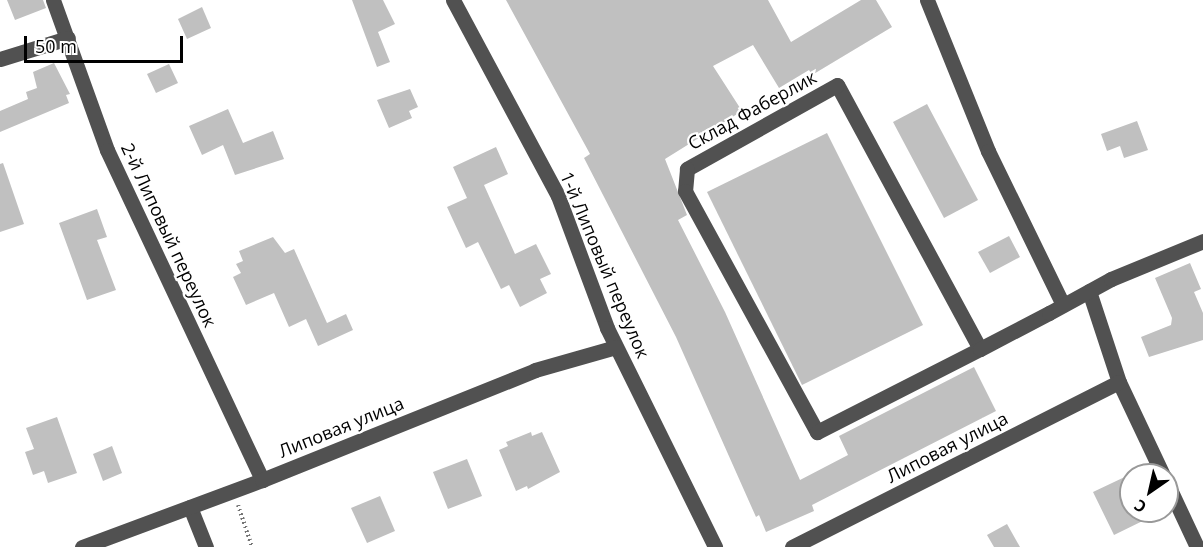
<!DOCTYPE html>
<meta charset="utf-8">
<style>
body{margin:0}
#map{position:relative;width:1203px;height:547px;overflow:hidden;background:#fff;font-family:"Open Sans",sans-serif}
div>[style]{position:absolute}
.building>*{inset:0;background:#c0c0c0}
.path>*{height:4px;margin-top:-2px;transform-origin:0;background:repeating-linear-gradient(90deg,#737373 0 1.5px,transparent 0 4.5px)}
.minor>*{height:15px;margin:-7.5px;padding:0 7.5px;transform-origin:7.5px;border-radius:7.5px;background:#515151}
span{translate:-50% -50%;white-space:nowrap;text-align:center;line-height:1.15;-webkit-text-stroke:4.5px #fff;paint-order:stroke}
.street-label{font-size:18px;color:#000}
.north{position:absolute;left:1119px;top:463px;width:60px;height:60px;box-sizing:border-box;background:#fff;border:2px solid #999;border-radius:50%;rotate:214deg;font-size:16px;font-weight:700;line-height:24px;text-align:center;color:#000}
.north::after{content:'';display:block;margin:auto;width:21px;height:27px;background:#000;clip-path:polygon(50% 0,100% 100%,50% 72%,0 100%)}
.scale{position:absolute;left:24px;top:36px;width:159px;height:27px;box-sizing:border-box;border:3px solid #000;border-top:0;padding-left:8px;font-size:18px;line-height:21px;white-space:nowrap;color:#000;-webkit-text-stroke:4px #fff;paint-order:stroke}
</style>
<div id="map">
<div class="building">
<div style="clip-path:polygon(7px 0,43px 0,46px 8px,15px 20px)"></div>
<div style="clip-path:polygon(352px 0,383px 0,395px 24px,378px 32px,390px 62px,377px 67px)"></div>
<div style="clip-path:polygon(506px 0,768px 0,791px 42px,861px 0,876px 0,892px 27px,812px 75px,809px 70px,779px 88px,753px 45px,713px 66px,742px 111px,665px 159px,687px 215px,678px 220px,725px 312px,800px 480px,848px 455px,839px 436px,974px 367px,996px 411px,812px 505px,814px 511px,766px 532px,759px 515px,756px 517px,676px 337px,584px 158px,590px 154px)"></div>
<div style="clip-path:polygon(202px 7px,211px 28px,187px 39px,178px 19px)"></div>
<div style="clip-path:polygon(54px 63px,70px 94px,66px 95px,69px 103px,0 132px,0 111px,28px 99px,26px 92px,37px 88px,33px 72px)"></div>
<div style="clip-path:polygon(169px 64px,178px 83px,156px 93px,147px 74px)"></div>
<div style="clip-path:polygon(410px 89px,418px 107px,409px 111px,412px 118px,389px 128px,377px 100px)"></div>
<div style="clip-path:polygon(927px 104px,978px 200px,944px 218px,893px 122px)"></div>
<div style="clip-path:polygon(228px 109px,243px 143px,273px 131px,284px 159px,235px 175px,223px 145px,202px 155px,189px 126px)"></div>
<div style="clip-path:polygon(1137px 121px,1148px 150px,1124px 158px,1120px 146px,1107px 151px,1101px 134px)"></div>
<div style="clip-path:polygon(827px 133px,923px 325px,802px 385px,707px 192px)"></div>
<div style="clip-path:polygon(496px 147px,508px 174px,484px 185px,515px 254px,536px 244px,551px 274px,540px 279px,547px 293px,520px 307px,509px 285px,501px 289px,478px 242px,466px 248px,447px 207px,467px 198px,453px 167px)"></div>
<div style="clip-path:polygon(3px 163px,24px 224px,0 232px,0 164px)"></div>
<div style="clip-path:polygon(97px 209px,107px 237px,97px 240px,116px 290px,87px 300px,59px 223px)"></div>
<div style="clip-path:polygon(1009px 236px,1020px 257px,990px 273px,978px 252px)"></div>
<div style="clip-path:polygon(273px 237px,285px 253px,294px 249px,327px 323px,346px 314px,353px 330px,318px 346px,306px 319px,289px 327px,274px 293px,246px 305px,233px 277px,241px 273px,236px 264px,243px 261px,239px 251px)"></div>
<div style="clip-path:polygon(1190px 263px,1201px 289px,1194px 292px,1203px 313px,1203px 340px,1149px 357px,1141px 337px,1171px 325px,1172px 318px,1155px 278px)"></div>
<div style="clip-path:polygon(57px 417px,77px 473px,48px 483px,44px 471px,33px 475px,25px 452px,34px 449px,26px 428px)"></div>
<div style="clip-path:polygon(531px 432px,532px 436px,542px 432px,560px 472px,528px 489px,527px 486px,516px 491px,499px 450px,508px 446px,506px 442px)"></div>
<div style="clip-path:polygon(112px 446px,122px 473px,103px 481px,93px 454px)"></div>
<div style="clip-path:polygon(467px 459px,482px 496px,448px 509px,433px 472px)"></div>
<div style="clip-path:polygon(1131px 474px,1131px 511px,1163px 511px,1114px 535px,1093px 492px)"></div>
<div style="clip-path:polygon(380px 496px,395px 531px,367px 543px,351px 508px)"></div>
<div style="clip-path:polygon(1007px 524px,1020px 547px,994px 547px,987px 535px)"></div>
</div>
<div class="path">
<div style="left:238px;top:505px;width:44px;rotate:71.6deg"></div>
</div>
<div class="minor">
<div style="left:53px;top:0;width:159px;rotate:70.2deg"></div>
<div style="left:107px;top:150px;width:365px;rotate:64.8deg"></div>
<div style="left:453px;top:0;width:222px;rotate:61.8deg"></div>
<div style="left:558px;top:196px;width:141px;rotate:69.6deg"></div>
<div style="left:607px;top:328px;width:244px;rotate:63.7deg"></div>
<div style="left:927px;top:0;width:163px;rotate:68deg"></div>
<div style="left:988px;top:151px;width:171px;rotate:64deg"></div>
<div style="left:0;top:59px;width:71px;rotate:-17.2deg"></div>
<div style="left:1089px;top:291px;width:96px;rotate:71.8deg"></div>
<div style="left:1119px;top:382px;width:103px;rotate:64.7deg"></div>
<div style="left:980px;top:349px;width:300px;rotate:-118.4deg"></div>
<div style="left:837px;top:85px;width:172px;rotate:150.8deg"></div>
<div style="left:687px;top:169px;width:22px;rotate:95deg"></div>
<div style="left:685px;top:191px;width:275px;rotate:61.3deg"></div>
<div style="left:817px;top:432px;width:183px;rotate:-27deg"></div>
<div style="left:980px;top:349px;width:78px;rotate:-27.6deg"></div>
<div style="left:1049px;top:313px;width:71px;rotate:-28.7deg"></div>
<div style="left:1111px;top:279px;width:100px;rotate:-22.4deg"></div>
<div style="left:1167px;top:483px;width:71px;rotate:64.9deg"></div>
<div style="left:190px;top:507px;width:43px;rotate:68.2deg"></div>
<div style="left:82px;top:547px;width:192px;rotate:-20.4deg"></div>
<div style="left:262px;top:480px;width:294px;rotate:-21.9deg"></div>
<div style="left:535px;top:370px;width:84px;rotate:-15.9deg"></div>
<div style="left:792px;top:547px;width:366px;rotate:-26.8deg"></div>
</div>
<div class="street-label">
<span style="left:752px;top:110px;rotate:-29deg">Склад Фаберлик</span>
<span style="left:169px;top:235px;rotate:65deg">2-й Липовый переулок</span>
<span style="left:605px;top:265px;rotate:67deg">1-й Липовый переулок</span>
<span style="left:341px;top:427px;rotate:-22deg">Липовая улица</span>
<span style="left:947px;top:447px;rotate:-27deg">Липовая улица</span>
</div>
<div class="north">С</div>
<div class="scale">50 m</div>
</div>
